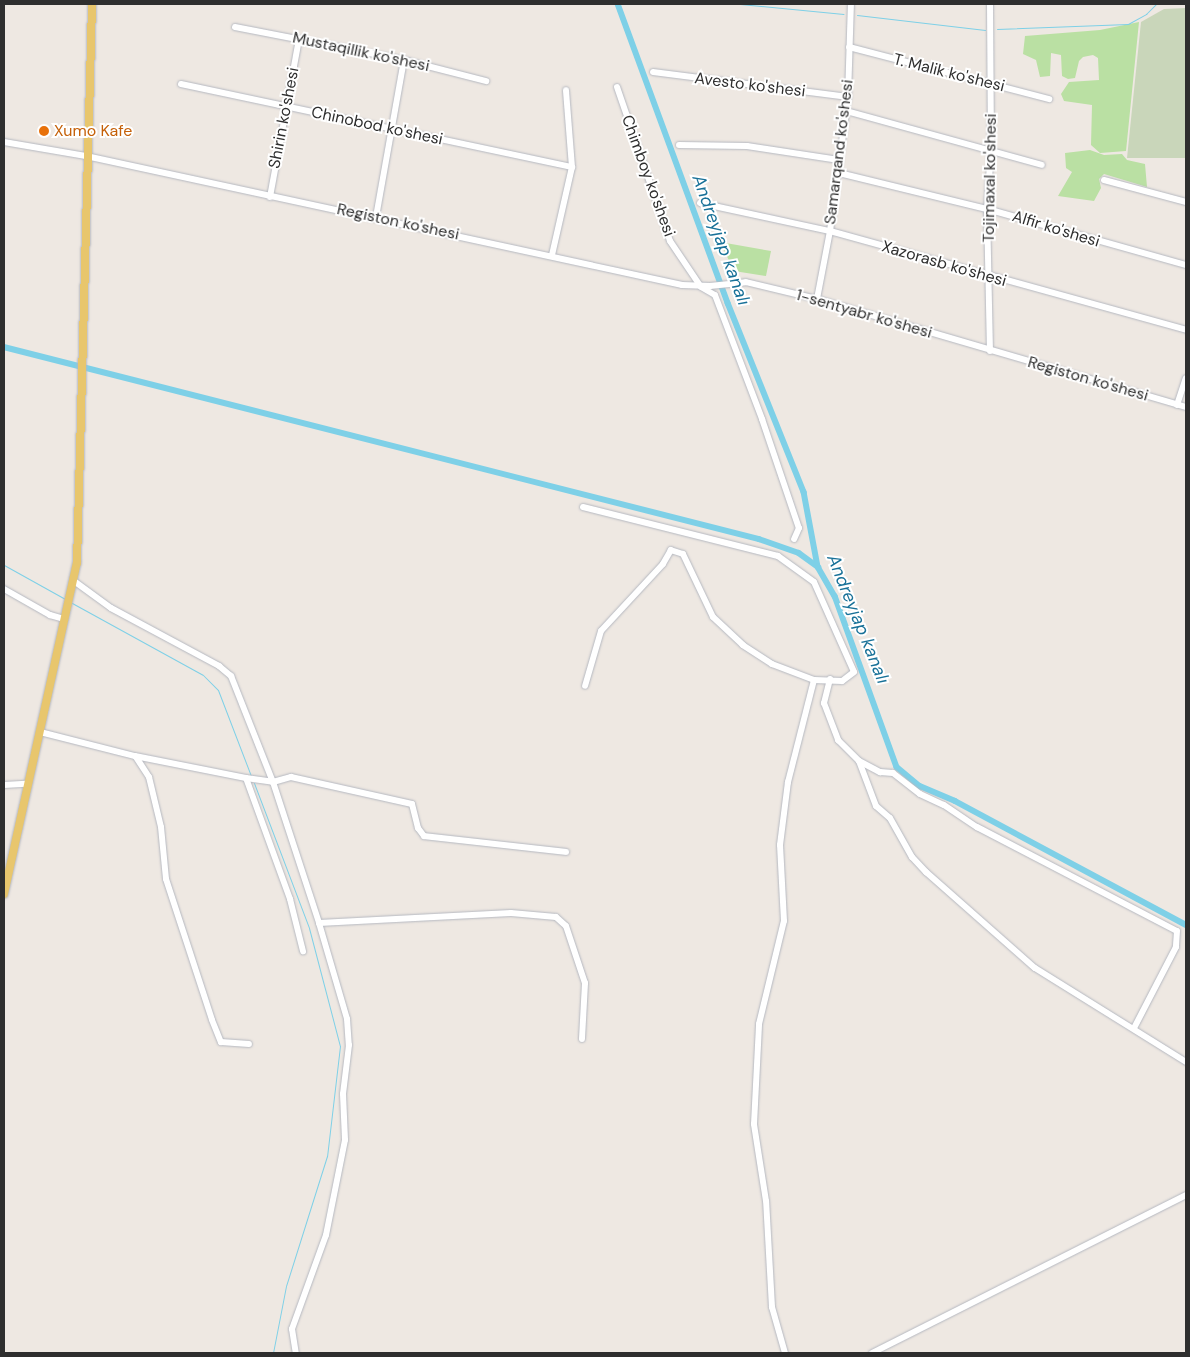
<!DOCTYPE html>
<meta charset="utf-8">
<style>
body{margin:0}
#map{position:relative;width:1190px;height:1357px;overflow:hidden;background:#eee8e2;font-family:"DM Sans",sans-serif}
div>[style]{position:absolute}
.green>*{inset:0;background:#bae0a3}
.cemetery>*{inset:0;background:#c9d6ba}
.stream>*{height:1px;margin:-0.5px;padding:0 0.5px;transform-origin:0.5px;border-radius:0.5px;background:#7ed0e7}
.canal>*{height:5.5px;margin:-2.75px;padding:0 2.75px;transform-origin:2.75px;border-radius:2.75px;background:#7ed0e7}
.roads{filter:drop-shadow(0 0 1px #b5b8c0) drop-shadow(0 0 1px #b5b8c0)}
.minor>*{height:6px;margin:-3px;padding:0 3px;transform-origin:3px;border-radius:3px;background:#fff}
.major>*{height:8px;margin:-4px;padding:0 4px;transform-origin:4px;border-radius:4px;background:#e8c66d}
.dots>*{width:14px;height:14px;translate:-50% -50%;box-sizing:border-box;border:2px solid #fff;border-radius:50%}
span{translate:-50% -50%;white-space:nowrap;text-align:center;line-height:1.15;-webkit-text-stroke:4px #fff;paint-order:stroke}
.street-label{font-size:16px;color:#2e2e2e}
.food-label{font-size:16px;color:#c56008}
.left{translate:0 -50%;text-align:left}
.water-label{font-size:18px;color:#187198;font-style:italic}
.frame{position:absolute;inset:0;border:5px solid #2e2e2e;pointer-events:none}
</style>
<div id="map">
<div class="green">
<div style="clip-path:polygon(1139px 22px,1126px 151px,1100px 153px,1091px 145px,1092px 105px,1064px 101px,1061px 94px,1069px 82px,1099px 80px,1098px 58px,1093px 55px,1083px 57px,1079px 61px,1075px 78px,1068px 79px,1062px 76px,1061px 55px,1051px 53px,1050px 76px,1040px 77px,1036px 60px,1023px 54px,1025px 36px,1100px 30px)"></div>
<div style="clip-path:polygon(1090px 150px,1104px 155px,1122px 154px,1127px 160px,1145px 164px,1147px 187px,1104px 174px,1099px 179px,1101px 188px,1094px 201px,1058px 196px,1072px 172px,1066px 168px,1065px 153px)"></div>
<div style="clip-path:polygon(720px 242px,771px 251px,766px 276px,734px 271px)"></div>
</div>
<div class="cemetery">
<div style="clip-path:polygon(1186px 8px,1186px 158px,1127px 158px,1141px 22px,1164px 9px)"></div>
</div>
<div class="stream">
<div style="left:740px;top:4px;width:104px;rotate:5.5deg"></div>
<div style="left:857px;top:15px;width:129px;rotate:6.7deg"></div>
<div style="left:997px;top:29px;width:131px;rotate:-2.2deg"></div>
<div style="left:1128px;top:24px;width:21px;rotate:-29deg"></div>
<div style="left:1146px;top:14px;width:14px;rotate:-45deg"></div>
<div style="left:4px;top:565px;width:72px;rotate:29.1deg"></div>
<div style="left:72px;top:603px;width:149px;rotate:28.8deg"></div>
<div style="left:203px;top:675px;width:21px;rotate:45deg"></div>
<div style="left:218px;top:690px;width:92px;rotate:69deg"></div>
<div style="left:254px;top:783px;width:155px;rotate:69.2deg"></div>
<div style="left:309px;top:928px;width:122px;rotate:75.3deg"></div>
<div style="left:340px;top:1046px;width:111px;rotate:96.7deg"></div>
<div style="left:327px;top:1156px;width:136px;rotate:107.5deg"></div>
<div style="left:286px;top:1286px;width:68px;rotate:101deg"></div>
</div>
<div class="canal">
<div style="left:618px;top:4px;width:319px;rotate:69.8deg"></div>
<div style="left:728px;top:303px;width:204px;rotate:68.1deg"></div>
<div style="left:804px;top:492px;width:76px;rotate:79.4deg"></div>
<div style="left:818px;top:567px;width:34px;rotate:60deg"></div>
<div style="left:835px;top:596px;width:182px;rotate:70.1deg"></div>
<div style="left:897px;top:767px;width:30px;rotate:40deg"></div>
<div style="left:920px;top:786px;width:38px;rotate:23deg"></div>
<div style="left:955px;top:801px;width:262px;rotate:28.2deg"></div>
<div style="left:4px;top:347px;width:779px;rotate:14.27deg"></div>
<div style="left:759px;top:539px;width:42px;rotate:19.3deg"></div>
<div style="left:799px;top:553px;width:24px;rotate:36deg"></div>
</div>
<div class="roads">
<div class="minor">
<div style="left:990px;top:4px;width:145px;rotate:89.6deg"></div>
<div style="left:991px;top:149px;width:60px;rotate:93.8deg"></div>
<div style="left:987px;top:209px;width:142px;rotate:88.8deg"></div>
<div style="left:235px;top:27px;width:172px;rotate:11deg"></div>
<div style="left:404px;top:60px;width:85px;rotate:14.4deg"></div>
<div style="left:849px;top:47px;width:207px;rotate:14.6deg"></div>
<div style="left:653px;top:72px;width:197px;rotate:7.3deg"></div>
<div style="left:181px;top:84px;width:400px;rotate:12deg"></div>
<div style="left:617px;top:87px;width:163px;rotate:71deg"></div>
<div style="left:670px;top:241px;width:55px;rotate:56deg"></div>
<div style="left:701px;top:287px;width:16px;rotate:30deg"></div>
<div style="left:715px;top:295px;width:133px;rotate:69.2deg"></div>
<div style="left:762px;top:419px;width:115px;rotate:71.3deg"></div>
<div style="left:799px;top:528px;width:12px;rotate:114deg"></div>
<div style="left:846px;top:111px;width:203px;rotate:15.4deg"></div>
<div style="left:4px;top:142px;width:83px;rotate:9.7deg"></div>
<div style="left:86px;top:156px;width:610px;rotate:12.21deg"></div>
<div style="left:682px;top:285px;width:28px;rotate:2deg"></div>
<div style="left:710px;top:286px;width:36px;rotate:-6deg"></div>
<div style="left:746px;top:282px;width:73px;rotate:13.5deg"></div>
<div style="left:817px;top:299px;width:384px;rotate:16.3deg"></div>
<div style="left:679px;top:145px;width:68px;rotate:0.8deg"></div>
<div style="left:747px;top:146px;width:93px;rotate:8.7deg"></div>
<div style="left:839px;top:173px;width:152px;rotate:13.7deg"></div>
<div style="left:987px;top:209px;width:207px;rotate:15.7deg"></div>
<div style="left:1104px;top:180px;width:85px;rotate:15deg"></div>
<div style="left:270px;top:197px;width:161px;rotate:-79.6deg"></div>
<div style="left:700px;top:203px;width:133px;rotate:12.2deg"></div>
<div style="left:830px;top:231px;width:370px;rotate:15.5deg"></div>
<div style="left:376px;top:217px;width:159px;rotate:-79.9deg"></div>
<div style="left:552px;top:255px;width:90px;rotate:-77.2deg"></div>
<div style="left:572px;top:167px;width:77px;rotate:-94.5deg"></div>
<div style="left:817px;top:299px;width:69px;rotate:-79.2deg"></div>
<div style="left:830px;top:231px;width:135px;rotate:-82.3deg"></div>
<div style="left:848px;top:97px;width:93px;rotate:-88.2deg"></div>
<div style="left:1177px;top:405px;width:28px;rotate:-72deg"></div>
<div style="left:583px;top:507px;width:201px;rotate:14.1deg"></div>
<div style="left:778px;top:556px;width:44px;rotate:35.8deg"></div>
<div style="left:814px;top:582px;width:98px;rotate:66deg"></div>
<div style="left:854px;top:672px;width:15px;rotate:143deg"></div>
<div style="left:842px;top:681px;width:28px;rotate:-178deg"></div>
<div style="left:814px;top:680px;width:45px;rotate:-159.1deg"></div>
<div style="left:772px;top:664px;width:35px;rotate:-147deg"></div>
<div style="left:743px;top:645px;width:41px;rotate:-137deg"></div>
<div style="left:713px;top:617px;width:70px;rotate:-115.5deg"></div>
<div style="left:683px;top:554px;width:13px;rotate:-162deg"></div>
<div style="left:671px;top:550px;width:16px;rotate:120deg"></div>
<div style="left:663px;top:564px;width:91px;rotate:132.8deg"></div>
<div style="left:601px;top:631px;width:57px;rotate:106.2deg"></div>
<div style="left:74px;top:581px;width:46px;rotate:36.1deg"></div>
<div style="left:111px;top:608px;width:123px;rotate:28.2deg"></div>
<div style="left:219px;top:666px;width:16px;rotate:40deg"></div>
<div style="left:231px;top:676px;width:114px;rotate:68.4deg"></div>
<div style="left:273px;top:782px;width:148px;rotate:71.9deg"></div>
<div style="left:319px;top:923px;width:100px;rotate:73.7deg"></div>
<div style="left:347px;top:1019px;width:26px;rotate:86deg"></div>
<div style="left:349px;top:1045px;width:49px;rotate:97deg"></div>
<div style="left:343px;top:1094px;width:46px;rotate:87.5deg"></div>
<div style="left:345px;top:1140px;width:97px;rotate:101.3deg"></div>
<div style="left:326px;top:1235px;width:100px;rotate:109.9deg"></div>
<div style="left:292px;top:1329px;width:24px;rotate:81deg"></div>
<div style="left:4px;top:589px;width:53px;rotate:29.5deg"></div>
<div style="left:50px;top:615px;width:15px;rotate:16deg"></div>
<div style="left:830px;top:679px;width:25px;rotate:104deg"></div>
<div style="left:824px;top:703px;width:40px;rotate:69deg"></div>
<div style="left:838px;top:740px;width:30px;rotate:45deg"></div>
<div style="left:859px;top:761px;width:48px;rotate:69.3deg"></div>
<div style="left:876px;top:806px;width:18px;rotate:41deg"></div>
<div style="left:890px;top:818px;width:45px;rotate:60.6deg"></div>
<div style="left:912px;top:857px;width:21px;rotate:47deg"></div>
<div style="left:926px;top:872px;width:145px;rotate:41.4deg"></div>
<div style="left:1035px;top:968px;width:178px;rotate:31.9deg"></div>
<div style="left:40px;top:732px;width:98px;rotate:14.2deg"></div>
<div style="left:135px;top:756px;width:113px;rotate:11.2deg"></div>
<div style="left:246px;top:778px;width:129px;rotate:70deg"></div>
<div style="left:290px;top:899px;width:54px;rotate:76deg"></div>
<div style="left:136px;top:757px;width:24px;rotate:57deg"></div>
<div style="left:149px;top:777px;width:51px;rotate:76.5deg"></div>
<div style="left:161px;top:827px;width:52px;rotate:84.5deg"></div>
<div style="left:166px;top:879px;width:148px;rotate:71.9deg"></div>
<div style="left:212px;top:1020px;width:24px;rotate:68deg"></div>
<div style="left:221px;top:1042px;width:28px;rotate:4deg"></div>
<div style="left:859px;top:761px;width:24px;rotate:28deg"></div>
<div style="left:880px;top:772px;width:13px;rotate:4deg"></div>
<div style="left:893px;top:773px;width:34px;rotate:38deg"></div>
<div style="left:920px;top:794px;width:26px;rotate:25deg"></div>
<div style="left:944px;top:805px;width:40px;rotate:34deg"></div>
<div style="left:977px;top:827px;width:225px;rotate:27.5deg"></div>
<div style="left:1177px;top:931px;width:16px;rotate:94deg"></div>
<div style="left:1176px;top:947px;width:91px;rotate:117.4deg"></div>
<div style="left:246px;top:778px;width:27px;rotate:8deg"></div>
<div style="left:273px;top:782px;width:19px;rotate:-16deg"></div>
<div style="left:291px;top:777px;width:124px;rotate:12.6deg"></div>
<div style="left:412px;top:804px;width:25px;rotate:76deg"></div>
<div style="left:418px;top:828px;width:10px;rotate:53deg"></div>
<div style="left:424px;top:836px;width:143px;rotate:6.4deg"></div>
<div style="left:4px;top:785px;width:22px;rotate:-3deg"></div>
<div style="left:319px;top:923px;width:192px;rotate:-3deg"></div>
<div style="left:511px;top:913px;width:45px;rotate:5.1deg"></div>
<div style="left:556px;top:917px;width:13px;rotate:42deg"></div>
<div style="left:566px;top:926px;width:60px;rotate:71.6deg"></div>
<div style="left:585px;top:983px;width:56px;rotate:93.1deg"></div>
<div style="left:785px;top:1353px;width:48px;rotate:-105.8deg"></div>
<div style="left:772px;top:1307px;width:106px;rotate:-93.2deg"></div>
<div style="left:766px;top:1201px;width:78px;rotate:-98.9deg"></div>
<div style="left:754px;top:1124px;width:100px;rotate:-87.1deg"></div>
<div style="left:759px;top:1024px;width:106px;rotate:-76.4deg"></div>
<div style="left:784px;top:921px;width:76px;rotate:-93deg"></div>
<div style="left:780px;top:845px;width:64px;rotate:-82.8deg"></div>
<div style="left:788px;top:782px;width:105px;rotate:-75.7deg"></div>
<div style="left:872px;top:1353px;width:352px;rotate:-26.7deg"></div>
</div>
<div class="major">
<div style="left:4px;top:894px;width:339px;rotate:-77.6deg"></div>
<div style="left:77px;top:563px;width:559px;rotate:-88.46deg"></div>
</div>
</div>
<div class="dots">
<div style="left:44px;top:131px;background:#e8710a"></div>
</div>
<div class="street-label">
<span style="left:361px;top:52px;rotate:12deg">Mustaqillik ko'shesi</span>
<span style="left:949px;top:73px;rotate:14deg">T. Malik ko'shesi</span>
<span style="left:750px;top:85px;rotate:7deg">Avesto ko'shesi</span>
<span style="left:284px;top:118px;rotate:-79deg">Shirin ko'shesi</span>
<span style="left:377px;top:126px;rotate:12deg">Chinobod ko'shesi</span>
<span style="left:839px;top:152px;rotate:-83deg">Samarqand ko'shesi</span>
<span style="left:648px;top:176px;rotate:70deg">Chimboy ko'shesi</span>
<span style="left:990px;top:178px;rotate:-89deg">Tojimaxal ko'shesi</span>
<span style="left:398px;top:222px;rotate:12deg">Registon ko'shesi</span>
<span style="left:1056px;top:229px;rotate:17deg">Alfir ko'shesi</span>
<span style="left:944px;top:264px;rotate:16deg">Xazorasb ko'shesi</span>
<span style="left:864px;top:314px;rotate:16deg">1-sentyabr ko'shesi</span>
<span style="left:1088px;top:379px;rotate:16deg">Registon ko'shesi</span>
</div>
<div class="food-label">
<span class="left" style="left:54px;top:131px">Xumo Kafe</span>
</div>
<div class="water-label">
<span style="left:721px;top:240px;rotate:70deg">Andreyjap kanalı</span>
<span style="left:858px;top:619px;rotate:68deg">Andreyjap kanalı</span>
</div>
<div class="frame"></div>
</div>
